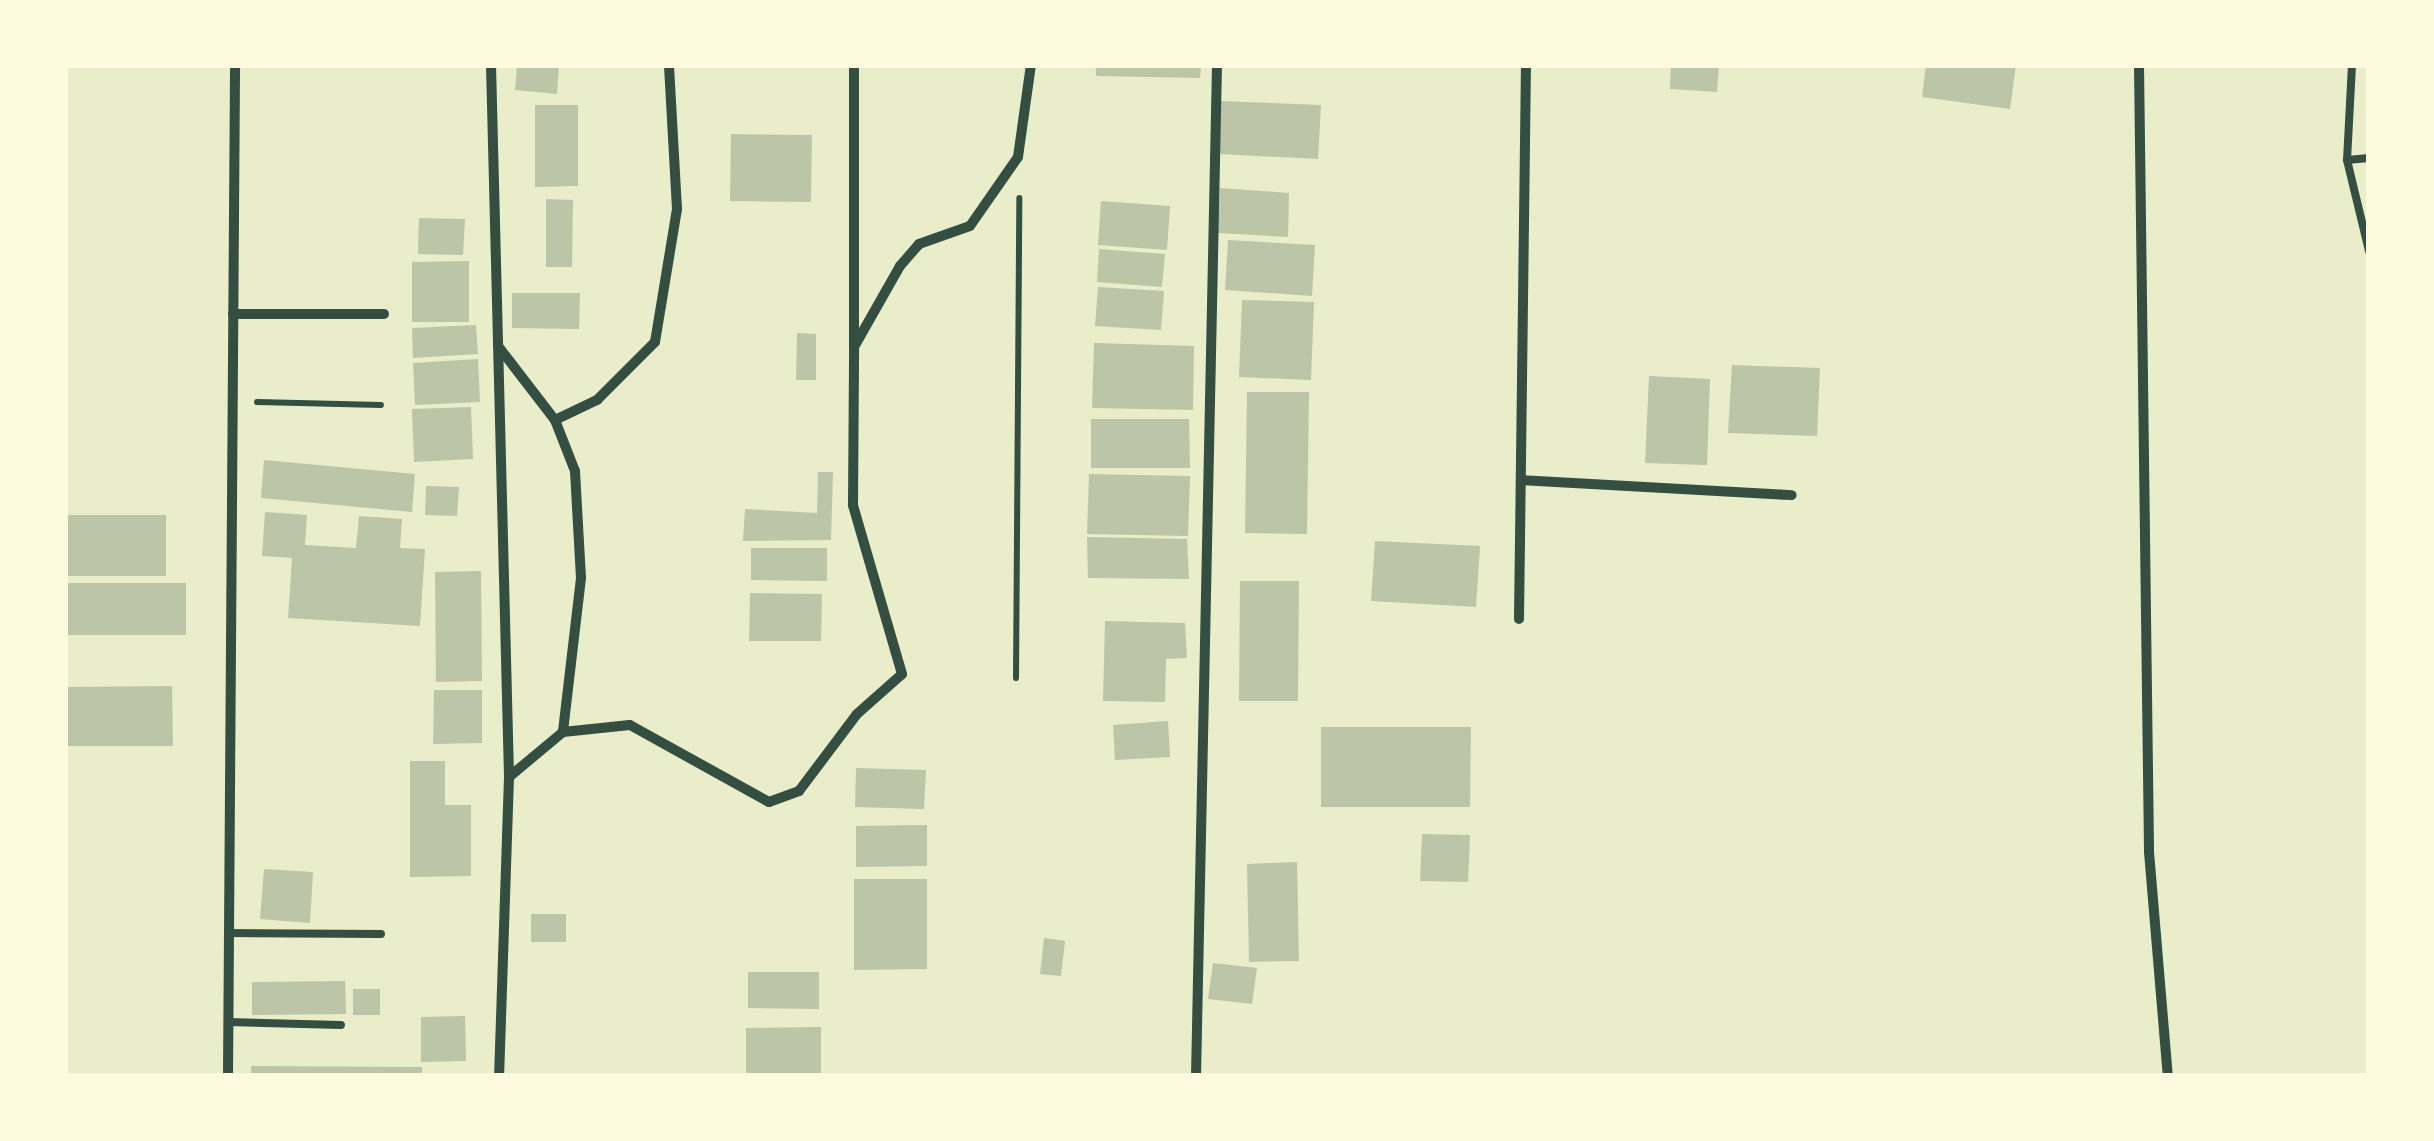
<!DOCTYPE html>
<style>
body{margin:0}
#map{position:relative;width:2434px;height:1141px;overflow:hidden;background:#e9edc9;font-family:"DM Sans",sans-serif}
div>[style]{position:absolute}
.building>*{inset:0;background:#bcc5a7}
.path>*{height:6px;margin:-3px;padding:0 3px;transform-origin:3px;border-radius:3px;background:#344e41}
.service>*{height:8px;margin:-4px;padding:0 4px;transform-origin:4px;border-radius:4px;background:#344e41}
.minor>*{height:10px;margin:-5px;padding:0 5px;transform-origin:5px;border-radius:5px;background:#344e41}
span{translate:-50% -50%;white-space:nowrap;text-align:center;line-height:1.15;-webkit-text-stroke:9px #fefae0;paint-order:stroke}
.frame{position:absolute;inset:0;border:68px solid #fefae0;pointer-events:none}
</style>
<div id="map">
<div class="building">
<div style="clip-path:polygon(517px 65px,559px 65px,557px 94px,515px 90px)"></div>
<div style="clip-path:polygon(1096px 65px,1201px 65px,1200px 78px,1096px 76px)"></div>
<div style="clip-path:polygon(1671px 65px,1719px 65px,1717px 92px,1670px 89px)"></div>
<div style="clip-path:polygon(1926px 65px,2016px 65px,2010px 109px,1922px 97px)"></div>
<div style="clip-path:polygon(1220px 101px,1321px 105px,1318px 159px,1218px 154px)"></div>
<div style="clip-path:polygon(535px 105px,578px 105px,578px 186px,535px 187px)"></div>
<div style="clip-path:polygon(731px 134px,812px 135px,811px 202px,730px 201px)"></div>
<div style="clip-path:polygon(1220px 188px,1289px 193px,1288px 237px,1218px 233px)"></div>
<div style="clip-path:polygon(546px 199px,573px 200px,572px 267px,546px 267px)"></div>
<div style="clip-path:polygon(1101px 201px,1170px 206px,1167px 250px,1098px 245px)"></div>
<div style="clip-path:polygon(419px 218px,465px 219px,463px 255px,418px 254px)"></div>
<div style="clip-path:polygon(1228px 240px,1315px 245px,1312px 296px,1225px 290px)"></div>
<div style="clip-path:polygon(1099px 249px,1165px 254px,1162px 287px,1097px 282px)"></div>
<div style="clip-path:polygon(469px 261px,469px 322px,412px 322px,412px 262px)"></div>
<div style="clip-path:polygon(1098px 287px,1164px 291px,1161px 330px,1095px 326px)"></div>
<div style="clip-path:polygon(512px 293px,580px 293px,579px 329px,512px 328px)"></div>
<div style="clip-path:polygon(1242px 300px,1314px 302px,1311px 380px,1239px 377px)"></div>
<div style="clip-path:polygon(476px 325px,478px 354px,413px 358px,412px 328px)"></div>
<div style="clip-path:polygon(797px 333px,816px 334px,816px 380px,796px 380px)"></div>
<div style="clip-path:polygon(1094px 343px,1194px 346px,1193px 410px,1092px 408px)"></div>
<div style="clip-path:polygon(478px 359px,480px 402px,415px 405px,413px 363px)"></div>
<div style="clip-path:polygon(1732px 365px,1820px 368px,1817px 436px,1728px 433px)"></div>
<div style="clip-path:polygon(1649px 376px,1710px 379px,1707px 465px,1645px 463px)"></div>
<div style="clip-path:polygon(1247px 392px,1309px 392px,1307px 534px,1245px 533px)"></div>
<div style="clip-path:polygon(471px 407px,473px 459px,414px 462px,412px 409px)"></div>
<div style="clip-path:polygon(1091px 419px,1189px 419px,1190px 468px,1091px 468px)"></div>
<div style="clip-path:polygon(264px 460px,415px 474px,412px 512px,261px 498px)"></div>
<div style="clip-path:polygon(818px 472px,833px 472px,831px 540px,743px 541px,745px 509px,817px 513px)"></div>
<div style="clip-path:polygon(1089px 474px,1190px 476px,1188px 536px,1087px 534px)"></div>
<div style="clip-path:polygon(426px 486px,459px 487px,457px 516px,425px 515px)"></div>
<div style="clip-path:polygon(265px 512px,307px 515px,305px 545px,356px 548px,359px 516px,402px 519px,400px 548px,425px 549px,420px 626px,288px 618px,292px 558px,262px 556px)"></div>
<div style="clip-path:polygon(65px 515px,166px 515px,166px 576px,65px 576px)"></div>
<div style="clip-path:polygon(1087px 537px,1187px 539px,1189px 579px,1088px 578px)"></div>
<div style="clip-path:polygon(1375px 541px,1480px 546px,1476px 607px,1371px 601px)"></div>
<div style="clip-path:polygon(751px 548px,827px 548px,827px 581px,751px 580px)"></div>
<div style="clip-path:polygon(481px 571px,482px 681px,436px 682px,435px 572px)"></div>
<div style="clip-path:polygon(1240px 581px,1299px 581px,1298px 701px,1239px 701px)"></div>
<div style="clip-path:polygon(65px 583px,186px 583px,186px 635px,65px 635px)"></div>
<div style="clip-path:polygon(750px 593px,822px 594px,821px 641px,749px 641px)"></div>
<div style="clip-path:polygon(1105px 621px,1185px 623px,1187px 658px,1166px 659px,1165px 702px,1103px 701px)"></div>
<div style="clip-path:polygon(172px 686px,173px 746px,65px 746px,65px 687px)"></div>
<div style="clip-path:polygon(434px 690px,482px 690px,482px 743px,433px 744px)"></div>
<div style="clip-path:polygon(1168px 721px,1170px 757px,1115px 760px,1113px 725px)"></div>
<div style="clip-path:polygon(1321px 727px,1471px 727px,1470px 807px,1321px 807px)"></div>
<div style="clip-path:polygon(410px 761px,445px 761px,445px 805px,471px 805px,471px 876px,410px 877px)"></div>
<div style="clip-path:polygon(856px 768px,926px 770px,924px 809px,855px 807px)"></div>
<div style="clip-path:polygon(927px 825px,927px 866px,856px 867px,856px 826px)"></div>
<div style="clip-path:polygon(1422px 834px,1470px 835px,1468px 882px,1420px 881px)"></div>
<div style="clip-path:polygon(1297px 862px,1299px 961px,1249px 962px,1247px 864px)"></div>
<div style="clip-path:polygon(264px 869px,313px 872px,310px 923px,260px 919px)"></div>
<div style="clip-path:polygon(854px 879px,927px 879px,927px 969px,854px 970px)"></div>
<div style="clip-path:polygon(531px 914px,566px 914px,566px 942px,531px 942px)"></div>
<div style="clip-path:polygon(1044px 938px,1065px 941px,1061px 976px,1040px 974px)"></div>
<div style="clip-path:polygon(1213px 963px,1257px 968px,1252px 1004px,1208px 999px)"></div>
<div style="clip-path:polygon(748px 972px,819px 972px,819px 1009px,748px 1008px)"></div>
<div style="clip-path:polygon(345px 981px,346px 1014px,252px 1015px,252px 982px)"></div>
<div style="clip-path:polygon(353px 989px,380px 989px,380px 1015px,353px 1015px)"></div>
<div style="clip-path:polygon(465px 1016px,466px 1061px,421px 1062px,421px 1017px)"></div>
<div style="clip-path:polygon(821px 1027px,821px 1076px,746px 1076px,746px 1028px)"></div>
<div style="clip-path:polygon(251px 1066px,422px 1067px,422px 1076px,251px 1076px)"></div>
</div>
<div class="path">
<div style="left:257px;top:402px;width:124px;rotate:1.4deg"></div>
<div style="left:1016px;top:678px;width:480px;rotate:-89.6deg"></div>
</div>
<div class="service">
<div style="left:2352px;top:65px;width:95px;rotate:93deg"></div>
<div style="left:2347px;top:160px;width:94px;rotate:76.4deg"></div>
<div style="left:2347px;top:160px;width:22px;rotate:-5deg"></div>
<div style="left:228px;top:933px;width:153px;rotate:0.4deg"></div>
<div style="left:228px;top:1022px;width:113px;rotate:1.5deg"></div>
</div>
<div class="minor">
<div style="left:491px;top:65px;width:712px;rotate:88.55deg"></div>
<div style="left:509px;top:777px;width:299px;rotate:91.9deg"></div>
<div style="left:854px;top:65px;width:281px;rotate:90deg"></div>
<div style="left:2139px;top:65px;width:787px;rotate:89.27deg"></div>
<div style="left:2149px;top:852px;width:225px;rotate:85.2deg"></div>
<div style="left:233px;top:314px;width:151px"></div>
<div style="left:498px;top:346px;width:93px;rotate:52.4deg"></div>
<div style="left:555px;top:420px;width:55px;rotate:68.6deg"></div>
<div style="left:575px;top:471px;width:107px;rotate:86.8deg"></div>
<div style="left:581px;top:578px;width:155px;rotate:96.7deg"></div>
<div style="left:563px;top:732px;width:70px;rotate:140.2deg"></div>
<div style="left:555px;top:420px;width:47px;rotate:-25.5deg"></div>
<div style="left:597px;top:400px;width:82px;rotate:-45deg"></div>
<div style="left:655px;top:342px;width:135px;rotate:-80.6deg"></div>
<div style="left:677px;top:209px;width:144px;rotate:-93.2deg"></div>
<div style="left:1521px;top:480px;width:271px;rotate:3.2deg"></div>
<div style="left:1519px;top:619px;width:554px;rotate:-89.28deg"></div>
<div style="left:563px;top:732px;width:67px;rotate:-6deg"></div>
<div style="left:630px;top:725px;width:159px;rotate:29deg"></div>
<div style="left:769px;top:802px;width:32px;rotate:-20deg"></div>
<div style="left:799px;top:791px;width:96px;rotate:-53deg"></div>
<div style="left:857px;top:714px;width:60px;rotate:-41.6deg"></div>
<div style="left:902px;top:674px;width:176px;rotate:-106.2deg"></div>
<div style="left:853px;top:505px;width:158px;rotate:-89.6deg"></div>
<div style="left:854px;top:347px;width:93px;rotate:-60.4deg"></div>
<div style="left:900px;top:266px;width:29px;rotate:-49deg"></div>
<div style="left:919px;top:244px;width:54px;rotate:-19.4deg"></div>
<div style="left:970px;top:226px;width:84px;rotate:-55.2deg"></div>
<div style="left:1018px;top:157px;width:93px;rotate:-82deg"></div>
<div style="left:228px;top:1076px;width:1011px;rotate:-89.6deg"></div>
<div style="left:1196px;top:1076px;width:1011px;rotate:-88.81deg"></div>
</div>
<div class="frame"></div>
</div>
